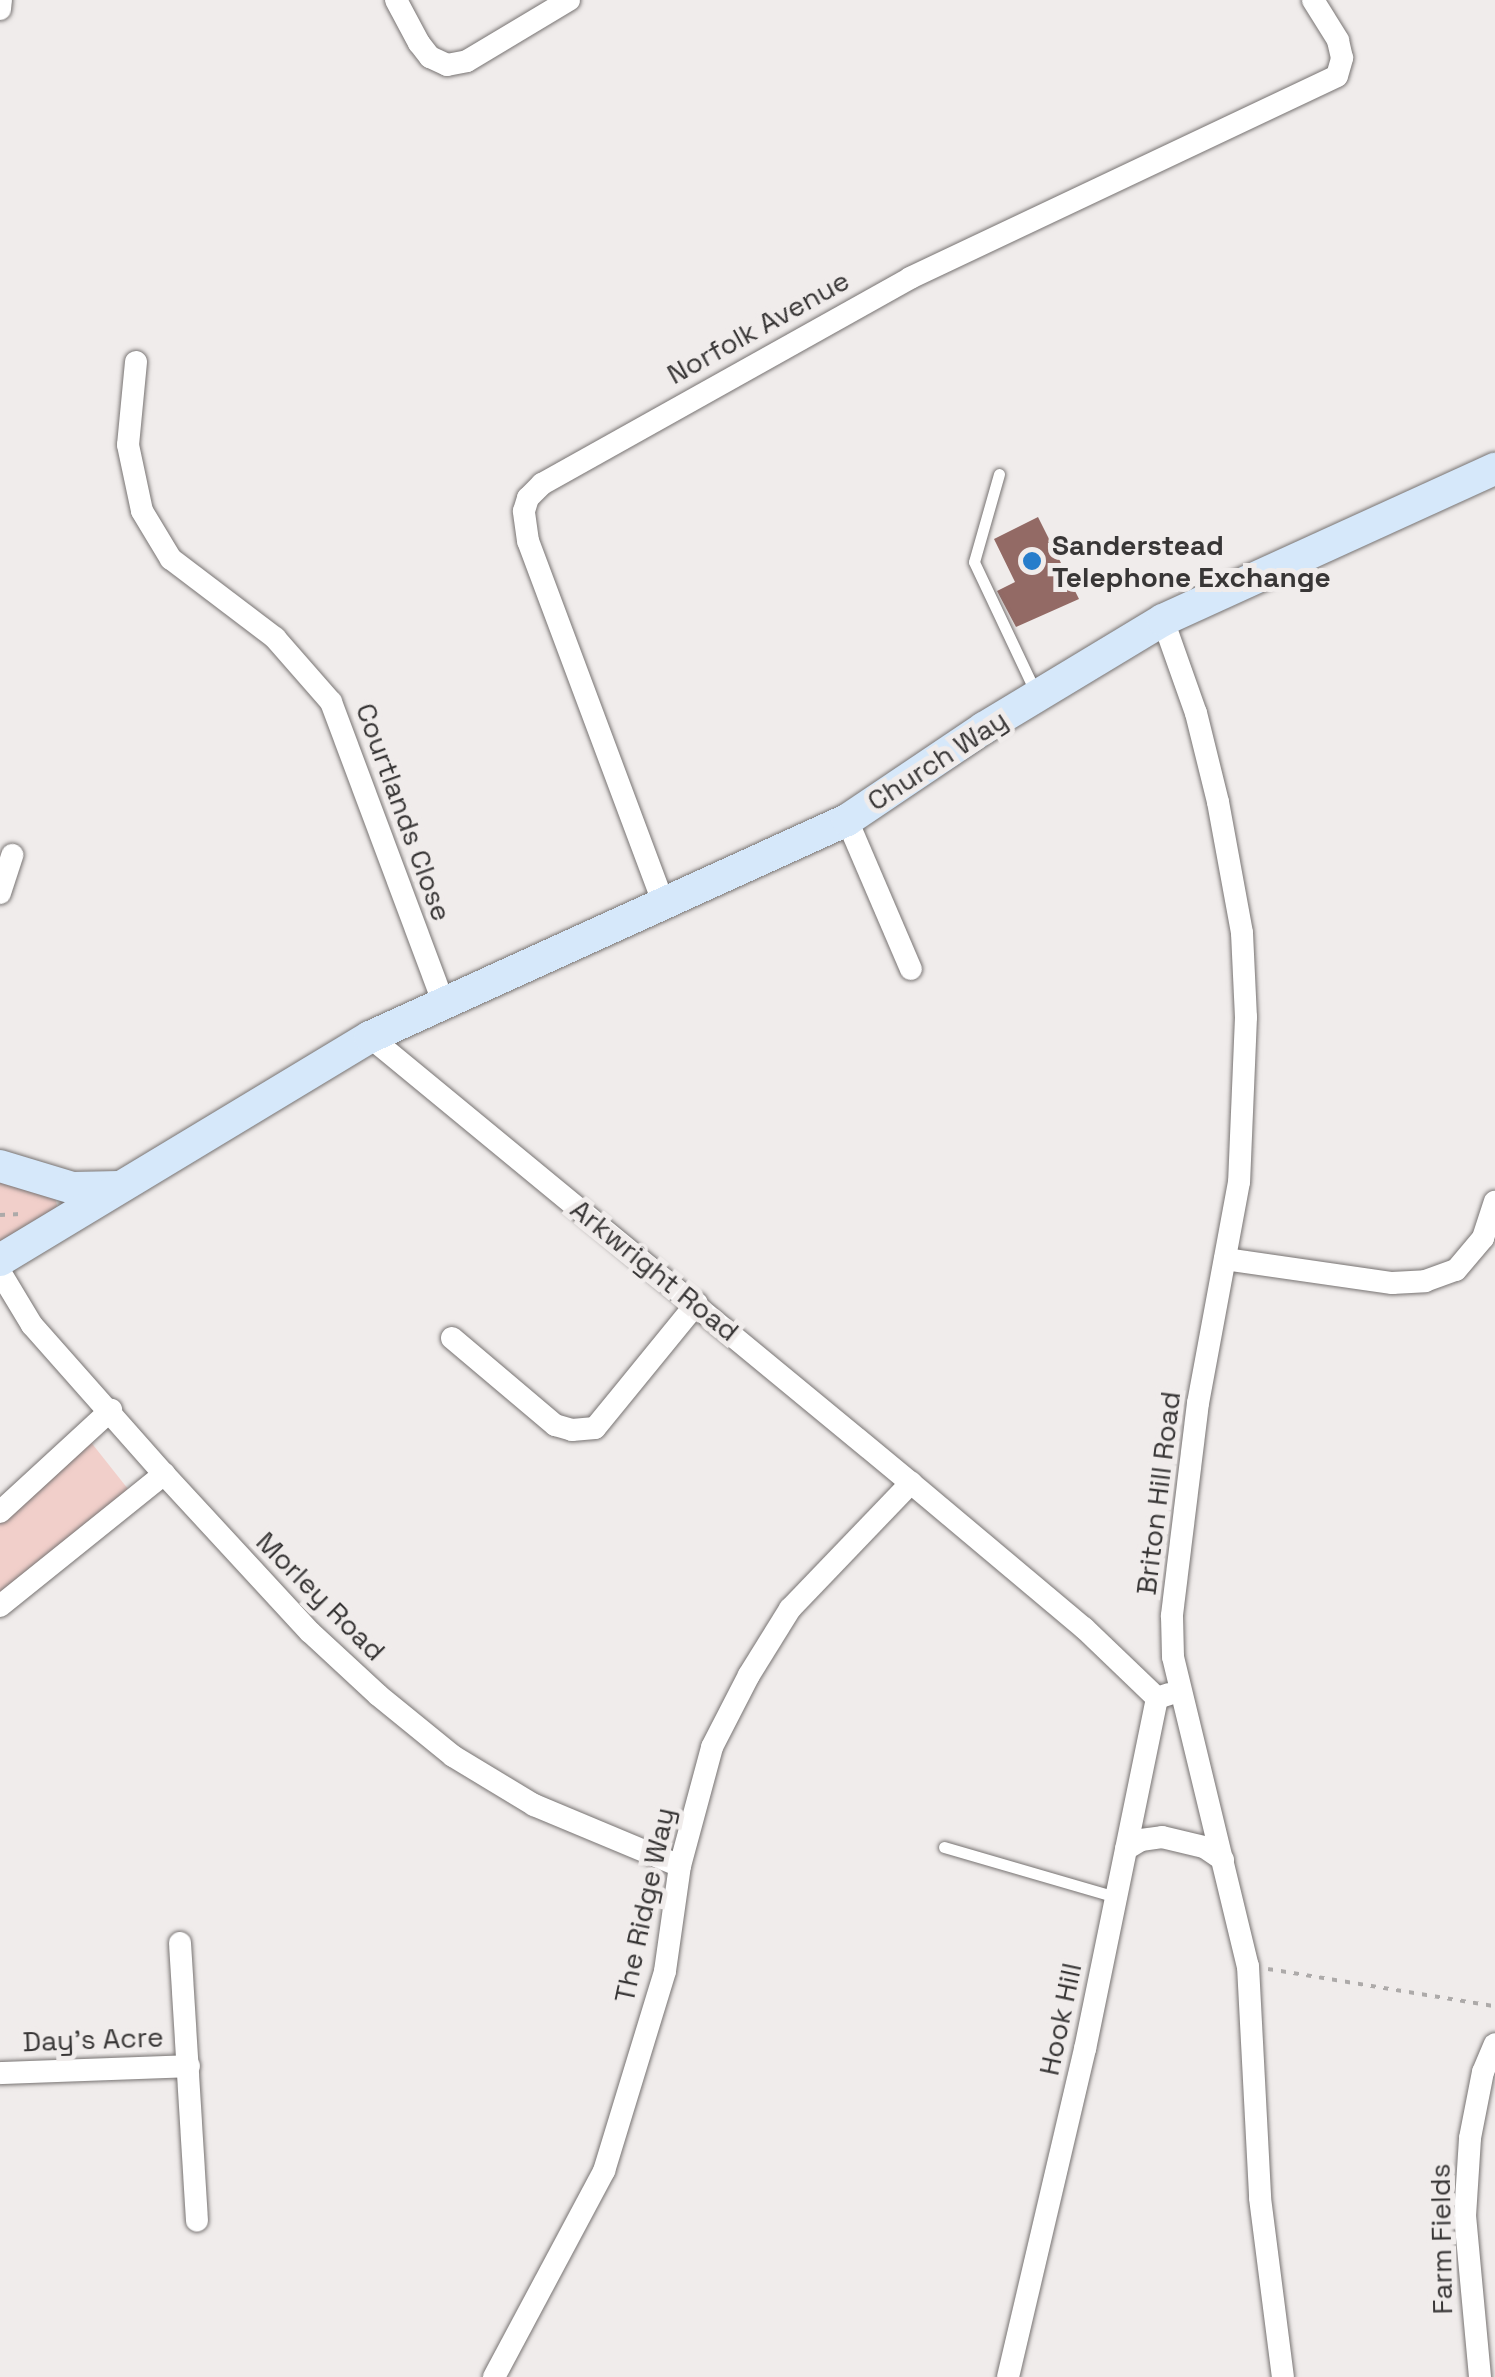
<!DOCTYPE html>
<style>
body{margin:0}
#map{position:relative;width:1495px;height:2377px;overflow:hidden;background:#f0eceb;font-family:"Space Grotesk",sans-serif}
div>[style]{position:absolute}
.green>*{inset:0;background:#f1cfca}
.building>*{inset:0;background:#936a65}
.path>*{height:4px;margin-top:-2px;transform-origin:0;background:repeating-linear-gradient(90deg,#adaaa9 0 5px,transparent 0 13px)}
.roads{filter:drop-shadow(0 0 2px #777372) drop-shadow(0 0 2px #777372)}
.lane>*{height:11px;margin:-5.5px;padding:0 5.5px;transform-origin:5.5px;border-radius:5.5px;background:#fff}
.street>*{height:22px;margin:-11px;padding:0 11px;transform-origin:11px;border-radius:11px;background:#fff}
.secondary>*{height:32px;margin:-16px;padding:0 16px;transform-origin:16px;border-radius:16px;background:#d6e8fa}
.dots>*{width:28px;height:28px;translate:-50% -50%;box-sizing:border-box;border:5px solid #f0eceb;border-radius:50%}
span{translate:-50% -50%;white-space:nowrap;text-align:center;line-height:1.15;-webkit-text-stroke:10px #f0eceb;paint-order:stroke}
.street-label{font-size:28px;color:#383636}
.poi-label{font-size:28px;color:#383636;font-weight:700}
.left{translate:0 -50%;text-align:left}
</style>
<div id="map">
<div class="green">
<div style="clip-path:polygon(0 1174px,55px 1197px,57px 1205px,54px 1214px,0 1244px)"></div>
<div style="clip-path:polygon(90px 1441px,128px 1489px,0 1593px,0 1517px)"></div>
</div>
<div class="building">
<div style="clip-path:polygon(1038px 517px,1079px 599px,1016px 627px,997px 591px,1015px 582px,994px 539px)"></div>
</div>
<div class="path">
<div style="left:0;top:1215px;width:21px;rotate:-3deg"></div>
<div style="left:1268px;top:1969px;width:230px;rotate:9.3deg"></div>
</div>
<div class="roads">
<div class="lane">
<div style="left:999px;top:474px;width:91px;rotate:105.9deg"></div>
<div style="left:974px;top:562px;width:143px;rotate:64.7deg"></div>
<div style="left:944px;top:1847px;width:179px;rotate:16.2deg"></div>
</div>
<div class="street">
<div style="left:396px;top:0;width:49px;rotate:61.9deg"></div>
<div style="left:419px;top:43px;width:18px;rotate:52deg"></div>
<div style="left:430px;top:57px;width:19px;rotate:25deg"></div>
<div style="left:447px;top:65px;width:20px;rotate:-11deg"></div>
<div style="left:467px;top:61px;width:119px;rotate:-30.9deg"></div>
<div style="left:0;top:9px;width:9px;rotate:-84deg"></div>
<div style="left:136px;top:362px;width:83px;rotate:95.5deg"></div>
<div style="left:128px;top:445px;width:67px;rotate:78deg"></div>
<div style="left:142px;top:511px;width:56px;rotate:58.9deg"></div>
<div style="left:171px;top:559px;width:131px;rotate:37.2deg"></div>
<div style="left:275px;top:638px;width:85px;rotate:48.8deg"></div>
<div style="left:331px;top:702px;width:320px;rotate:69.5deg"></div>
<div style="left:1163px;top:620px;width:99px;rotate:70.5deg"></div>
<div style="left:1196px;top:713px;width:92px;rotate:76.1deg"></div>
<div style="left:1218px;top:802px;width:133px;rotate:79.6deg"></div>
<div style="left:1242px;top:933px;width:84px;rotate:87.3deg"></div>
<div style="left:1246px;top:1017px;width:165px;rotate:92.4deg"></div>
<div style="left:1239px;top:1182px;width:225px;rotate:100.5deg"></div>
<div style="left:1198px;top:1403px;width:215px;rotate:97deg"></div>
<div style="left:1172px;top:1616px;width:41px;rotate:88.6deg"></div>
<div style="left:1173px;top:1657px;width:318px;rotate:76.4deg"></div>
<div style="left:1248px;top:1966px;width:232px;rotate:87deg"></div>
<div style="left:1260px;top:2198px;width:180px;rotate:82.7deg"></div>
<div style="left:847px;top:820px;width:162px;rotate:66.8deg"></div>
<div style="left:0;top:893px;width:40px;rotate:-72deg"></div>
<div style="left:663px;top:902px;width:385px;rotate:-110.5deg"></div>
<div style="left:528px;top:541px;width:30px;rotate:-98deg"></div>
<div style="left:524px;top:511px;width:14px;rotate:-73deg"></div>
<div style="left:528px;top:498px;width:20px;rotate:-45deg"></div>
<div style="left:542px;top:484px;width:422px;rotate:-29.2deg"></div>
<div style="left:910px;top:278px;width:472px;rotate:-25.3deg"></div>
<div style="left:1337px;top:76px;width:19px;rotate:-74deg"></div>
<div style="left:1342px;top:58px;width:18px;rotate:-103deg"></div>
<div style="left:1338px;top:40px;width:47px;rotate:-122deg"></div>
<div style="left:370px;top:1037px;width:701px;rotate:39.5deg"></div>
<div style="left:911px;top:1483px;width:226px;rotate:40deg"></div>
<div style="left:1084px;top:1628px;width:101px;rotate:43.8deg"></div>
<div style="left:1225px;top:1259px;width:169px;rotate:8.2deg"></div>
<div style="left:1392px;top:1283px;width:33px;rotate:-3deg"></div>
<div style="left:1425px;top:1281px;width:33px;rotate:-20deg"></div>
<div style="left:1456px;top:1270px;width:42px;rotate:-49.8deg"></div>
<div style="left:1483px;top:1238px;width:38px;rotate:-72deg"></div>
<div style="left:0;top:1272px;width:62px;rotate:58.9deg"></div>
<div style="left:32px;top:1325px;width:199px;rotate:48.5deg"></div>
<div style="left:164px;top:1474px;width:215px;rotate:47.3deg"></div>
<div style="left:310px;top:1632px;width:93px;rotate:42.8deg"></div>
<div style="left:378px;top:1695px;width:97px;rotate:39.1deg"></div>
<div style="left:453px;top:1756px;width:95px;rotate:31.2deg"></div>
<div style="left:534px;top:1805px;width:158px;rotate:22.7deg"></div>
<div style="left:452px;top:1338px;width:135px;rotate:40.2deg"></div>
<div style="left:555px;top:1425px;width:18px;rotate:16deg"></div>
<div style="left:572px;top:1430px;width:23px;rotate:-5deg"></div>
<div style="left:595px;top:1428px;width:161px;rotate:-50.8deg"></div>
<div style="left:0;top:1512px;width:151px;rotate:-42.6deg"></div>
<div style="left:0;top:1606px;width:211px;rotate:-38.8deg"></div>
<div style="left:1126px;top:1849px;width:17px;rotate:-31deg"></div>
<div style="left:1141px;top:1840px;width:21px;rotate:-8deg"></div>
<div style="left:1162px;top:1837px;width:43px;rotate:13.4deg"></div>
<div style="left:1204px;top:1847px;width:23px;rotate:34deg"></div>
<div style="left:180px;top:1943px;width:278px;rotate:86.5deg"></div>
<div style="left:0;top:2073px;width:189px;rotate:-2.1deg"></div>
<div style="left:494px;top:2377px;width:234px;rotate:-61.9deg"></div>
<div style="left:604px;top:2171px;width:209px;rotate:-73deg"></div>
<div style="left:665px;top:1971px;width:106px;rotate:-81.9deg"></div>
<div style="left:680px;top:1866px;width:123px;rotate:-74.9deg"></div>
<div style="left:712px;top:1747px;width:81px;rotate:-62.8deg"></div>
<div style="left:749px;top:1675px;width:78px;rotate:-58.2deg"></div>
<div style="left:790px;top:1609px;width:175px;rotate:-46.2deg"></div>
<div style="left:1008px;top:2377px;width:337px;rotate:-76.8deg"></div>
<div style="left:1085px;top:2049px;width:358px;rotate:-78.4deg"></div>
<div style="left:1157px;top:1698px;width:13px;rotate:-18deg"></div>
<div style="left:1480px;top:2377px;width:162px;rotate:-95.3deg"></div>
<div style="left:1465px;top:2216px;width:78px;rotate:-86.3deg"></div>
<div style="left:1470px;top:2138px;width:67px;rotate:-78.9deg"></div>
<div style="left:1483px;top:2072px;width:30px;rotate:-67deg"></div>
</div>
<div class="secondary">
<div style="left:0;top:1166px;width:76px;rotate:16.8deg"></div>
<div style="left:73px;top:1188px;width:46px;rotate:-1.2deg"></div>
<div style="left:0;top:1260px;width:432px;rotate:-31.1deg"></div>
<div style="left:370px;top:1037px;width:524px;rotate:-24.46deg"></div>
<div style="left:847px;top:820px;width:165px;rotate:-33.9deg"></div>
<div style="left:984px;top:728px;width:209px;rotate:-31.1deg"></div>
<div style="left:1163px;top:620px;width:365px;rotate:-24.5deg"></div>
</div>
</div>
<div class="dots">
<div style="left:1032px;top:561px;background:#277dcb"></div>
</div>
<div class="street-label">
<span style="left:758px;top:327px;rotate:-29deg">Norfolk Avenue</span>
<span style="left:937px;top:760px;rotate:-33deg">Church Way</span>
<span style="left:404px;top:812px;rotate:70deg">Courtlands Close</span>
<span style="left:655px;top:1270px;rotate:39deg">Arkwright Road</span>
<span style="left:1158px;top:1493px;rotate:-83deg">Briton Hill Road</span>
<span style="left:321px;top:1596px;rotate:45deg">Morley Road</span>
<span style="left:644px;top:1905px;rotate:-78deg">The Ridge Way</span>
<span style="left:1060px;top:2019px;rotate:-78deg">Hook Hill</span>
<span style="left:93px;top:2039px;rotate:-2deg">Day's Acre</span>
<span style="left:1441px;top:2239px;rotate:-91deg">Farm Fields</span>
</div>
<div class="poi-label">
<span class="left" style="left:1052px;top:561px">Sanderstead<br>Telephone Exchange</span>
</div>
</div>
